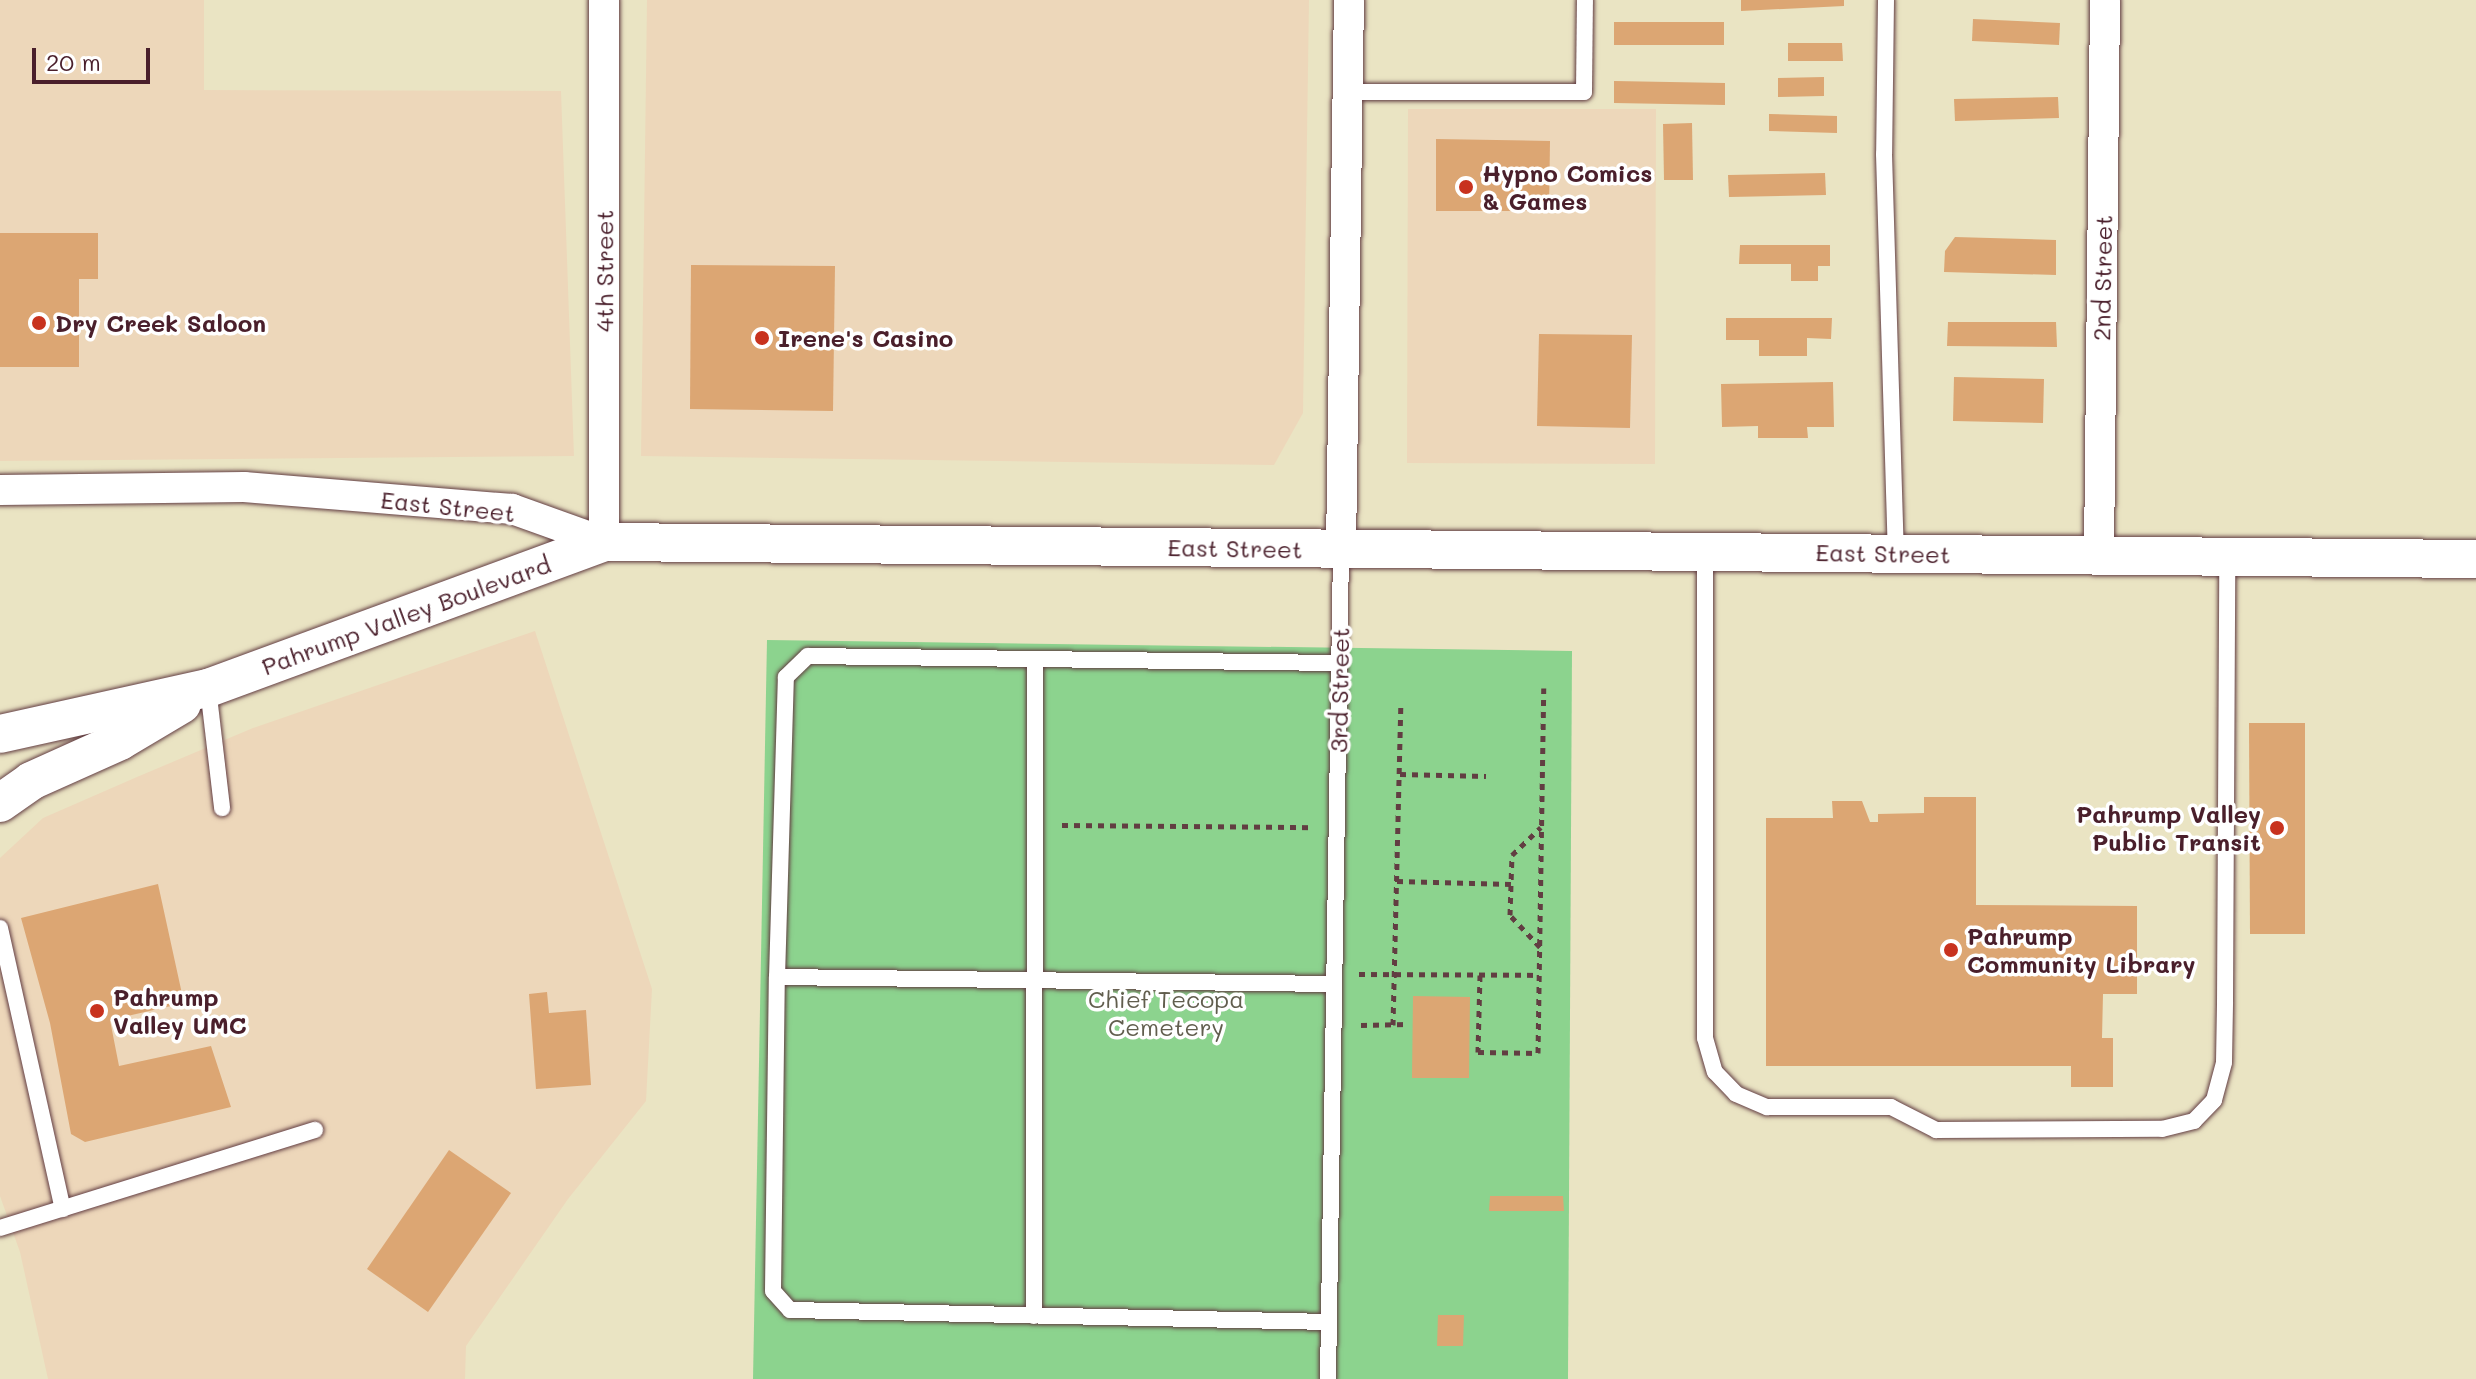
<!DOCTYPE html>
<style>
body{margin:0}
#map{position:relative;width:2476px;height:1379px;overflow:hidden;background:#eae4c3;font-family:Mali,sans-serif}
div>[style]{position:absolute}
.built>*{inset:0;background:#edd7ba}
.green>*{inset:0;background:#8cd38e}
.building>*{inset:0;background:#dca673}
.path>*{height:5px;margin-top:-2.5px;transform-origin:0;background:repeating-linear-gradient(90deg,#623d42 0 6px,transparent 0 12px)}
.roads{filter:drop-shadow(0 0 2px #623d42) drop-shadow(0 0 2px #623d42)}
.service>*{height:16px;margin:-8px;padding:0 8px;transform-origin:8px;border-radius:8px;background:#fff}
.minor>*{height:30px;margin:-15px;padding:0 15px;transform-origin:15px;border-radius:15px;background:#fff}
.tertiary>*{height:38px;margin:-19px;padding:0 19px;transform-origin:19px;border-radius:19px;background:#fff}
.dots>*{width:22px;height:22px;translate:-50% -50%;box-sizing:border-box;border:4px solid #fff;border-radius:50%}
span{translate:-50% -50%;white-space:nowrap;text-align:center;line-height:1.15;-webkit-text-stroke:7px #fff;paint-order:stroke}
.poi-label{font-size:24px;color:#4a1f2b;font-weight:700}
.left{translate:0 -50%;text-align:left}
.right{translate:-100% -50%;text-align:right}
.street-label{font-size:24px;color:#4a1f2b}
.park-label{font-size:24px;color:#615e4e}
.scale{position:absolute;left:32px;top:48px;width:118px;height:36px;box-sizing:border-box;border:4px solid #4a1f2b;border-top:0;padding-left:10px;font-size:24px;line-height:28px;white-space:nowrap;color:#4a1f2b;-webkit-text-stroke:6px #fff;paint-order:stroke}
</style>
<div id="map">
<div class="built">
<div style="clip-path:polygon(0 0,204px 0,204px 90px,561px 91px,574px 456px,0 461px)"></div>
<div style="clip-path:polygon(647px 0,1309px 0,1303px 413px,1274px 465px,641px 456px)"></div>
<div style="clip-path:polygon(1408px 109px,1656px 109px,1655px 464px,1407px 463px)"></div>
<div style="clip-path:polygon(535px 631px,652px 989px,646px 1101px,568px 1199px,466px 1346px,465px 1379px,48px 1379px,20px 1252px,0 1196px,0 858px,43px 818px,137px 777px,253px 728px)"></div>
</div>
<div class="green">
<div style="clip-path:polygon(767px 640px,1572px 651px,1568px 1379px,753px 1379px)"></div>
</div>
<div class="building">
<div style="clip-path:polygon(1741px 0,1844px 0,1844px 6px,1741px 11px)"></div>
<div style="clip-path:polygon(1973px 19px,2060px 23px,2059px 45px,1972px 41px)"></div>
<div style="clip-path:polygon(1614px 22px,1724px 22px,1724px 45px,1614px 45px)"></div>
<div style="clip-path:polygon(1788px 43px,1842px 43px,1843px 61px,1788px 61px)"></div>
<div style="clip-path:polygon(1824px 77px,1824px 96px,1778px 97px,1778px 78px)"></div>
<div style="clip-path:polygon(1614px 81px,1725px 83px,1725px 105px,1614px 103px)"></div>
<div style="clip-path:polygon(2058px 97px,2059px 118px,1955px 121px,1954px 99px)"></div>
<div style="clip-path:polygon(1769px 114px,1837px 116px,1837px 133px,1769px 131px)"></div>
<div style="clip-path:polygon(1692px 123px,1693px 180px,1664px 180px,1663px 124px)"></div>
<div style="clip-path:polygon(1436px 139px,1550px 141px,1549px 211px,1436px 211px)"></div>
<div style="clip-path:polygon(1825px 173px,1826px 195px,1729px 197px,1728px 175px)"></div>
<div style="clip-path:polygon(0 233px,98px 233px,98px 279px,79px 279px,79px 367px,0 367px)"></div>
<div style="clip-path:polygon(1955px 237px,2056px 240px,2056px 275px,1944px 272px,1945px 251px)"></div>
<div style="clip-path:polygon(1740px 245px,1830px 245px,1830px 266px,1818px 266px,1818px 281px,1791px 281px,1791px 264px,1739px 264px)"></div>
<div style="clip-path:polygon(691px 265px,835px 266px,833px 411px,690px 409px)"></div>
<div style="clip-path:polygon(1726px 318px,1832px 318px,1831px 339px,1807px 338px,1807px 356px,1759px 356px,1759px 340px,1726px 340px)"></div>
<div style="clip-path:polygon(1948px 322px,2056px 322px,2057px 347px,1947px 346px)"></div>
<div style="clip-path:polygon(1539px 334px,1632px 335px,1630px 428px,1537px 426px)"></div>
<div style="clip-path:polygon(1954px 377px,2044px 379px,2043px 423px,1953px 421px)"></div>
<div style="clip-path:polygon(1833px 382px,1834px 427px,1807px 427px,1808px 438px,1758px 438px,1758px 426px,1722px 427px,1721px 384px)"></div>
<div style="clip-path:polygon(2249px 723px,2305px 723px,2305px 934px,2250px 934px)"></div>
<div style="clip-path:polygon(1924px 797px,1976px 797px,1976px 905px,2137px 906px,2137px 994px,2103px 994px,2102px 1038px,2113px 1038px,2113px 1087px,2071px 1087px,2071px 1066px,1766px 1066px,1766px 818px,1833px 818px,1832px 801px,1862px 801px,1870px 822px,1878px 822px,1878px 814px,1924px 813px)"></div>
<div style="clip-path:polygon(158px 884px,184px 1003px,110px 1020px,119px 1066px,211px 1046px,231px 1107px,85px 1142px,71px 1134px,50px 1023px,21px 918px)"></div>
<div style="clip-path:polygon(547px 992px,549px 1013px,586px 1010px,591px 1085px,536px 1089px,529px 994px)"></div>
<div style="clip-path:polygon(1413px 996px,1470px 997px,1469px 1078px,1412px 1078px)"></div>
<div style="clip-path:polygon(449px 1150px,511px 1193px,428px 1312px,367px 1269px)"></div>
<div style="clip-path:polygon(1490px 1196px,1563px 1196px,1564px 1211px,1489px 1211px)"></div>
<div style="clip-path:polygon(1438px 1315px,1464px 1315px,1463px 1346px,1437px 1346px)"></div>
</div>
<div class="path">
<div style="left:1400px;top:774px;width:86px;rotate:1.3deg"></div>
<div style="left:1062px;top:825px;width:250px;rotate:0.5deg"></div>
<div style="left:1397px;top:881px;width:114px;rotate:1.5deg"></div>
<div style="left:1540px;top:947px;width:44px;rotate:-133.2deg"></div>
<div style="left:1510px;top:915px;width:60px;rotate:-88.1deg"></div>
<div style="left:1512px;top:855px;width:40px;rotate:-44deg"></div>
<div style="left:1359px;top:974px;width:180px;rotate:0.3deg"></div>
<div style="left:1480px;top:975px;width:77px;rotate:91.5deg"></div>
<div style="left:1478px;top:1052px;width:60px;rotate:1deg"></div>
<div style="left:1538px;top:1053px;width:365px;rotate:-89.1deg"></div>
<div style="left:1361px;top:1025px;width:47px;rotate:-1.2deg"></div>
<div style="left:1393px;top:1025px;width:319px;rotate:-88.6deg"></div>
</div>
<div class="roads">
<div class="service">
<div style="left:1886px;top:0;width:154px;rotate:90.7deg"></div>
<div style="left:1884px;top:154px;width:399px;rotate:88.3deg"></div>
<div style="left:1348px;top:92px;width:236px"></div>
<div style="left:1584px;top:92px;width:92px;rotate:-89.4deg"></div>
<div style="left:1705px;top:552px;width:486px;rotate:90deg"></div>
<div style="left:1705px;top:1038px;width:35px;rotate:74deg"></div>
<div style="left:1715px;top:1072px;width:30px;rotate:46deg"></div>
<div style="left:1736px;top:1094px;width:34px;rotate:23deg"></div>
<div style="left:1767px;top:1107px;width:124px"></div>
<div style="left:1891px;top:1107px;width:51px;rotate:27.1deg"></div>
<div style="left:1936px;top:1130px;width:226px;rotate:-0.3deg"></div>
<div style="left:2162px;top:1129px;width:33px;rotate:-14deg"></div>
<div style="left:2194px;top:1121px;width:29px;rotate:-46deg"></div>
<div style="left:2214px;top:1100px;width:39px;rotate:-75deg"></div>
<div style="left:2224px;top:1062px;width:60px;rotate:-89deg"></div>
<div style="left:2225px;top:1002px;width:445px;rotate:-89.7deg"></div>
<div style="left:208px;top:688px;width:121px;rotate:83.3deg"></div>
<div style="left:0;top:928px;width:288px;rotate:77.4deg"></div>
<div style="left:777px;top:977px;width:557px;rotate:0.72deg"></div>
<div style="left:0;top:1228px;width:330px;rotate:-17.3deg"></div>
<div style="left:1034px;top:1316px;width:657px;rotate:-89.91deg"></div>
<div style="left:1329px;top:1322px;width:539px;rotate:-178.72deg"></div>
<div style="left:790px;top:1310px;width:25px;rotate:-132deg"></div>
<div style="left:773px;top:1291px;width:314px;rotate:-89.3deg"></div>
<div style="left:777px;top:977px;width:300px;rotate:-88.3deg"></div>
<div style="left:786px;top:677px;width:30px;rotate:-44deg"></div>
<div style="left:808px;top:656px;width:531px;rotate:0.76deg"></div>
<div style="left:1328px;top:1379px;width:830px;rotate:-89.1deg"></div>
</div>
<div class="minor">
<div style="left:0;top:490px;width:244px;rotate:-0.7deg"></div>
<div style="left:244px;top:487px;width:269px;rotate:4.7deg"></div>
<div style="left:512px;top:509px;width:98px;rotate:19.7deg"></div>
<div style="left:604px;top:542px;width:542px;rotate:-90deg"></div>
<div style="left:1341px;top:549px;width:549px;rotate:-89.17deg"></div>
<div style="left:2099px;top:555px;width:555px;rotate:-89.38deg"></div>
</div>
<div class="tertiary">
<div style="left:0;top:734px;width:213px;rotate:-12.5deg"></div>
<div style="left:208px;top:688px;width:422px;rotate:-20.2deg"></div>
<div style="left:604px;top:542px;width:1872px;rotate:0.52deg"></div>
<div style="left:0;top:803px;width:38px;rotate:-35deg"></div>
<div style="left:31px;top:781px;width:98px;rotate:-24.2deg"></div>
<div style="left:120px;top:741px;width:72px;rotate:-30.8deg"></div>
</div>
</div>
<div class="dots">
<div style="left:1466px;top:187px;background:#c8321e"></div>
<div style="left:39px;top:323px;background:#c8321e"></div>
<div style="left:762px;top:338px;background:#c8321e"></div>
<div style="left:2277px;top:828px;background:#c8321e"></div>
<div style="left:1951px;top:950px;background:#c8321e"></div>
<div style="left:97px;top:1011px;background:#c8321e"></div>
</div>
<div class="poi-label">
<span class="left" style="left:1482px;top:187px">Hypno Comics<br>&amp; Games</span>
<span class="left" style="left:55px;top:323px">Dry Creek Saloon</span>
<span class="left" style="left:778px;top:338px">Irene's Casino</span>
<span class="right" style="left:2261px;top:828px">Pahrump Valley<br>Public Transit</span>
<span class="left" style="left:1967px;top:950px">Pahrump<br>Community Library</span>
<span class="left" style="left:113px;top:1011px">Pahrump<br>Valley UMC</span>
</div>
<div class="street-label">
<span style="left:604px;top:271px;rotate:-90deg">4th Street</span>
<span style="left:2102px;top:278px;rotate:-89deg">2nd Street</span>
<span style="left:448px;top:506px;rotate:6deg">East Street</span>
<span style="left:1235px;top:548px;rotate:1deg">East Street</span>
<span style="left:1883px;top:553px;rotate:1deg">East Street</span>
<span style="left:406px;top:615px;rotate:-20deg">Pahrump Valley Boulevard</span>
<span style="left:1339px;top:690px;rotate:-89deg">3rd Street</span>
</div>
<div class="park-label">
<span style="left:1166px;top:1013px">Chief Tecopa<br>Cemetery</span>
</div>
<div class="scale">20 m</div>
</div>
